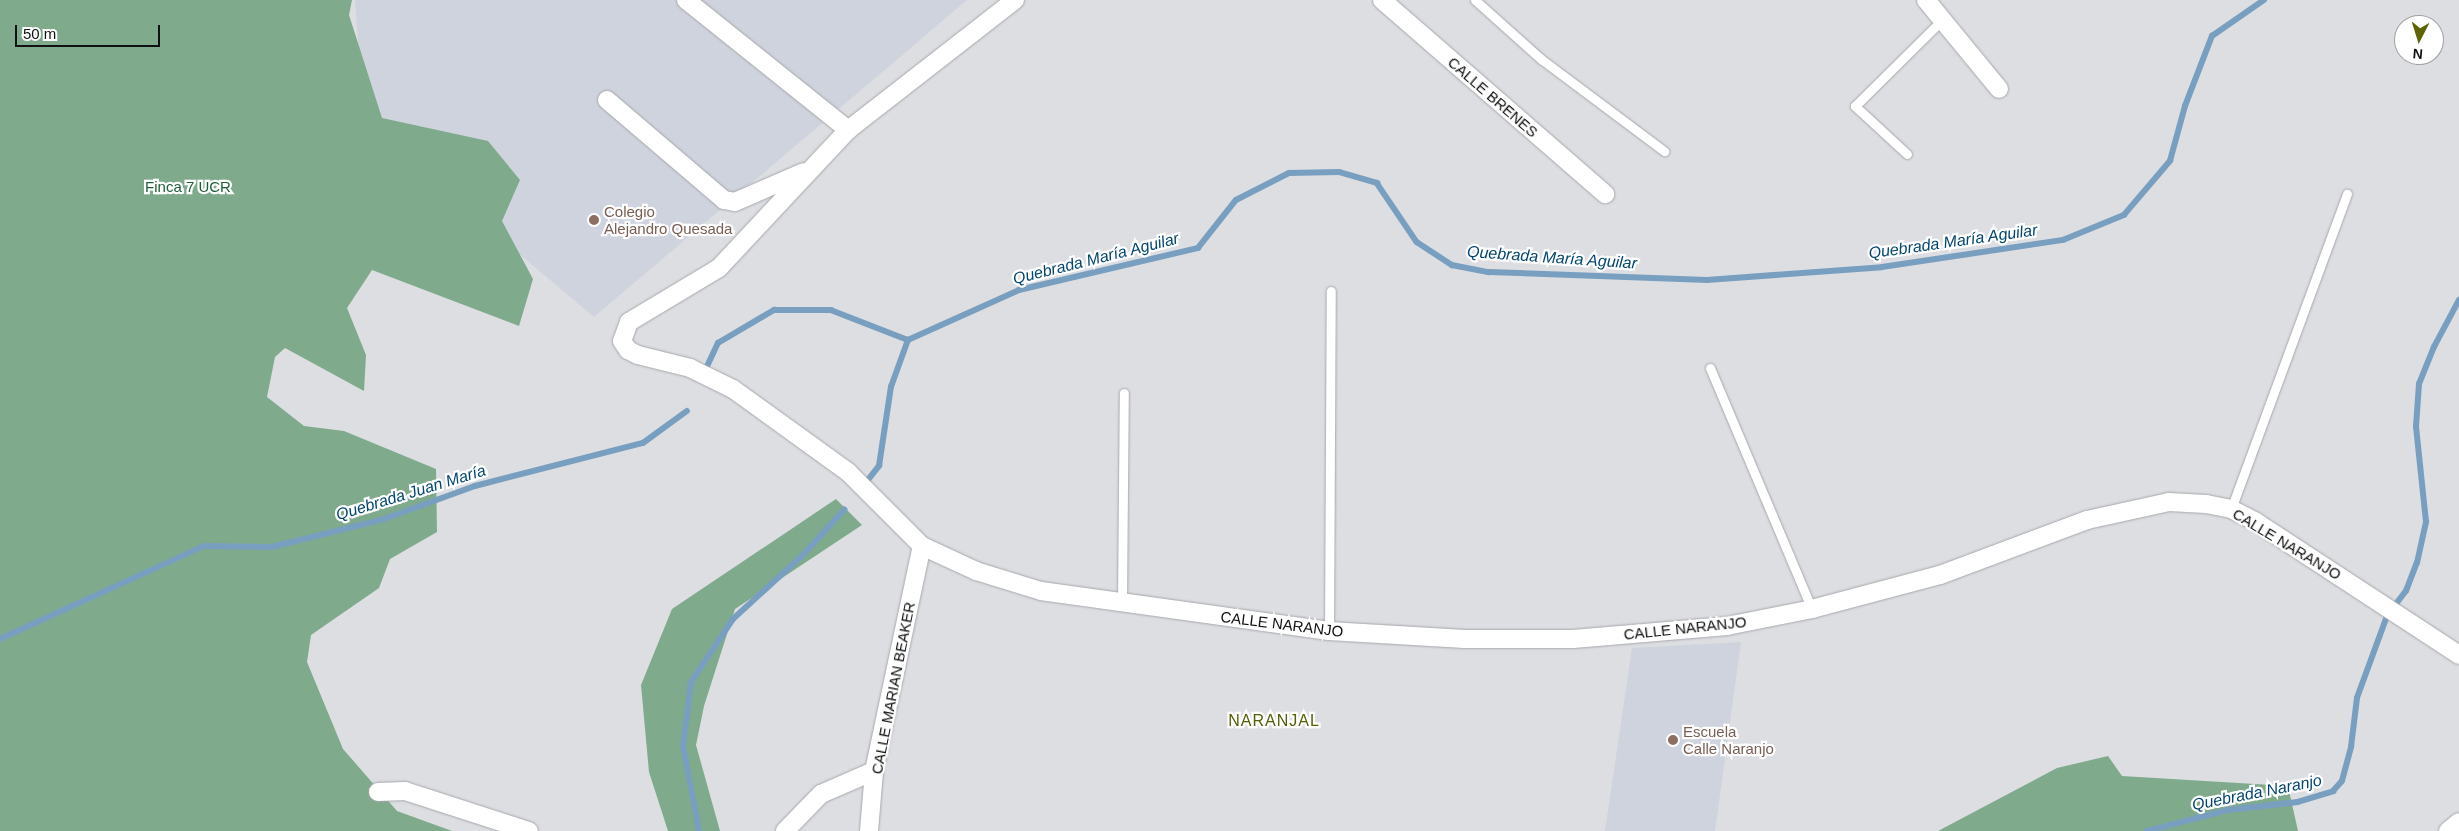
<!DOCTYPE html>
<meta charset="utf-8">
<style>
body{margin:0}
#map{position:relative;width:2459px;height:831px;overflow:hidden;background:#dcdee2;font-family:Arial,sans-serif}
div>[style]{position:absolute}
.built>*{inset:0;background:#ced3dd}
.forest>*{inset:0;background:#7faa8c}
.stream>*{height:5.5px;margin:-2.75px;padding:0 2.75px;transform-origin:2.75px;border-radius:2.75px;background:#799fc0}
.roads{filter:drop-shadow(0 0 1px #a7a8ac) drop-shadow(0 0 1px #a7a8ac)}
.service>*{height:9px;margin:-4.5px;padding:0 4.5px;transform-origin:4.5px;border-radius:4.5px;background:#fff}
.minor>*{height:18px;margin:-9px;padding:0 9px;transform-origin:9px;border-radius:9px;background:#fff}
.dots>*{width:14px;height:14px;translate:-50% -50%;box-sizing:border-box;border:2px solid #fff;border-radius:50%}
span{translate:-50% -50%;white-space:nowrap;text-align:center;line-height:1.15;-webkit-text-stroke:4.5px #fff;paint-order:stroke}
.street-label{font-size:15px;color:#101112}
.park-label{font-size:15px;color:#1a5f38}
.education-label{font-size:15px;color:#785e54}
.left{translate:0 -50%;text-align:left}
.water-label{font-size:16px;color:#004670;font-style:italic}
.neighbourhood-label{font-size:16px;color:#565e08;letter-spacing:1px}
.north{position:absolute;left:2394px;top:15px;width:50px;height:50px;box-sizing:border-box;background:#fff;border:1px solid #9fa0a0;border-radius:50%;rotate:185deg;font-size:14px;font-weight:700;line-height:20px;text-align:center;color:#101112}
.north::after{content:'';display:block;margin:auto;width:18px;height:22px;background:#5c6300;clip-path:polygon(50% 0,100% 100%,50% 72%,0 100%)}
.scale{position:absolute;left:15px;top:25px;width:145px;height:22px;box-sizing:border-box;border:2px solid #101112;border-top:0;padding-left:6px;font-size:15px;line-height:18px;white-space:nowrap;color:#101112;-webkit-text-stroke:4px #fff;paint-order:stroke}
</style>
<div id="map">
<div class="built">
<div style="clip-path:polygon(355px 0,967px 0,594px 317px,364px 123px)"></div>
<div style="clip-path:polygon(1741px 642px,1715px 831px,1605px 831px,1632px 648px)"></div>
</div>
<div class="forest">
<div style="clip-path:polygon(0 0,352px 0,349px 15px,382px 118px,488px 141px,520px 180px,502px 221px,533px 279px,519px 326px,372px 270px,347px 308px,366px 355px,364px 391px,285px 348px,275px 357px,267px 397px,304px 426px,344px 431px,436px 469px,437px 532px,390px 559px,379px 588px,311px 635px,307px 662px,343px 749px,397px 811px,452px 831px,0 831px)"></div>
<div style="clip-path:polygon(836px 499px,862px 525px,735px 609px,704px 706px,696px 745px,720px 831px,668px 831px,649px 772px,641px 685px,672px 609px)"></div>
<div style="clip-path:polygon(2108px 756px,2122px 776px,2288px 786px,2298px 831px,1938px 831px,2057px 768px)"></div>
</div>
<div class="stream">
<div style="left:704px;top:373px;width:33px;rotate:-65deg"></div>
<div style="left:718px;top:343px;width:65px;rotate:-30.5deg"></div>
<div style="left:774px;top:310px;width:57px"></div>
<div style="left:831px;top:310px;width:83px;rotate:21.3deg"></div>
<div style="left:868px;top:480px;width:18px;rotate:-52deg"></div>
<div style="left:879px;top:466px;width:80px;rotate:-81.4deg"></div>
<div style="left:891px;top:387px;width:50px;rotate:-70.1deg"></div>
<div style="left:908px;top:340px;width:122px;rotate:-24.2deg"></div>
<div style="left:1019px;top:290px;width:184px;rotate:-13.2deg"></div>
<div style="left:1198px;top:248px;width:61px;rotate:-51.6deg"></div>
<div style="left:1236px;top:200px;width:59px;rotate:-27deg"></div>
<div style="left:1289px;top:173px;width:50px;rotate:-1.1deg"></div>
<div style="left:1339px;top:172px;width:40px;rotate:16deg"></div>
<div style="left:1377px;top:183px;width:71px;rotate:55.9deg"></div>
<div style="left:1417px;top:242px;width:42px;rotate:33.3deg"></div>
<div style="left:1452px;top:265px;width:38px;rotate:11deg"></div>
<div style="left:1489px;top:272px;width:218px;rotate:2.1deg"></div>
<div style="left:1707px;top:280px;width:175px;rotate:-4.2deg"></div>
<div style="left:1882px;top:267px;width:183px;rotate:-8.5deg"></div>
<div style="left:2063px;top:240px;width:66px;rotate:-22.3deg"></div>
<div style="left:2124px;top:215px;width:71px;rotate:-49.6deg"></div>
<div style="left:2170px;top:161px;width:57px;rotate:-74.7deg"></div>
<div style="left:2185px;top:106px;width:75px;rotate:-68.9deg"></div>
<div style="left:2212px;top:36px;width:63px;rotate:-34.7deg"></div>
<div style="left:0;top:639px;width:224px;rotate:-24.5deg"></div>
<div style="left:204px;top:546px;width:68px;rotate:0.8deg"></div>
<div style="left:272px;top:547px;width:115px;rotate:-14deg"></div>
<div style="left:384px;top:519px;width:97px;rotate:-19.9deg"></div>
<div style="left:475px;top:486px;width:173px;rotate:-14.4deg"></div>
<div style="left:643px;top:443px;width:54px;rotate:-36deg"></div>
<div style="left:699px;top:831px;width:86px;rotate:-100.7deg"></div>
<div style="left:683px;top:746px;width:64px;rotate:-82.9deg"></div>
<div style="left:691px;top:682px;width:76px;rotate:-56.3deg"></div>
<div style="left:733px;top:619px;width:92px;rotate:-42.4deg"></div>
<div style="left:801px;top:557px;width:64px;rotate:-47.5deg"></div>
<div style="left:2147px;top:831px;width:84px;rotate:-14.5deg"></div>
<div style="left:2228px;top:810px;width:70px;rotate:-6.5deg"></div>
<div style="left:2298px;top:802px;width:37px;rotate:-17deg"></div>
<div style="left:2333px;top:791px;width:13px;rotate:-48deg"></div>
<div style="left:2342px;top:781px;width:35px;rotate:-75deg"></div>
<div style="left:2351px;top:747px;width:49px;rotate:-83deg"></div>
<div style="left:2357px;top:698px;width:87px;rotate:-69.9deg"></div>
<div style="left:2387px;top:616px;width:31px;rotate:-53deg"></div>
<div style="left:2406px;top:591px;width:30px;rotate:-69deg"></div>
<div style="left:2417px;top:563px;width:42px;rotate:-77.6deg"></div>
<div style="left:2426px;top:522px;width:96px;rotate:-96deg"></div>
<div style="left:2416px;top:427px;width:43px;rotate:-86deg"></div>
<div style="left:2419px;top:384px;width:40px;rotate:-68deg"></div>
<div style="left:2434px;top:347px;width:53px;rotate:-62deg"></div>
</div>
<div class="roads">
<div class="service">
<div style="left:1475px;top:0;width:89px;rotate:41.8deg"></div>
<div style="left:1541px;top:59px;width:154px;rotate:36.8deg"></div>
<div style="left:1907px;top:154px;width:71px;rotate:-137.3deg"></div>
<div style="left:1855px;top:106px;width:121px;rotate:-44.7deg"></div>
<div style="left:1710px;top:368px;width:262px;rotate:67.1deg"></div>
<div style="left:2231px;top:509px;width:336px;rotate:-69.8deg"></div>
<div style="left:1122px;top:602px;width:209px;rotate:-89.5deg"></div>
<div style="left:1329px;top:631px;width:340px;rotate:-89.7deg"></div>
</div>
<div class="minor">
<div style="left:686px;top:0;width:208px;rotate:38.7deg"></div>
<div style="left:1015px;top:0;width:212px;rotate:142.1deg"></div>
<div style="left:848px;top:130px;width:189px;rotate:133.1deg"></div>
<div style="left:719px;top:268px;width:105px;rotate:149deg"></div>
<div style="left:629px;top:322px;width:20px;rotate:110deg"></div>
<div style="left:622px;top:341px;width:11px;rotate:56deg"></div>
<div style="left:628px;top:350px;width:11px;rotate:27deg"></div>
<div style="left:638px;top:355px;width:54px;rotate:14deg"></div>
<div style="left:690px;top:368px;width:48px;rotate:26deg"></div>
<div style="left:733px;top:389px;width:142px;rotate:35.8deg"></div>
<div style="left:848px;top:472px;width:105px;rotate:45deg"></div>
<div style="left:922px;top:546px;width:60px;rotate:24.8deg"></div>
<div style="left:976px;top:571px;width:68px;rotate:17.1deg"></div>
<div style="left:1041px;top:591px;width:291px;rotate:7.9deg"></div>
<div style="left:1329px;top:631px;width:136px;rotate:3.4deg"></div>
<div style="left:1465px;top:639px;width:108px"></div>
<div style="left:1573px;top:639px;width:155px;rotate:-4.8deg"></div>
<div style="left:1727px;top:626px;width:87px;rotate:-11.3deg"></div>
<div style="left:1812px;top:609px;width:132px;rotate:-14.9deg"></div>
<div style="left:1940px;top:575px;width:157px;rotate:-20.5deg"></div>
<div style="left:2087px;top:520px;width:84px;rotate:-12.4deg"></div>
<div style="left:2169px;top:502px;width:37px;rotate:3deg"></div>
<div style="left:2206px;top:504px;width:25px;rotate:11deg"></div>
<div style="left:2231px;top:509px;width:28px;rotate:27deg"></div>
<div style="left:2256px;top:522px;width:243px;rotate:33.2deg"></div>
<div style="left:1382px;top:0;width:296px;rotate:41deg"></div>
<div style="left:1926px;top:0;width:115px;rotate:50.6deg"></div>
<div style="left:607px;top:100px;width:154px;rotate:40.5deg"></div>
<div style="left:724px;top:200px;width:11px;rotate:10deg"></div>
<div style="left:735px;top:202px;width:75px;rotate:-23.5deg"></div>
<div style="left:378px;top:792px;width:27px;rotate:-2deg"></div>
<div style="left:405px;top:791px;width:130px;rotate:17.9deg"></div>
<div style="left:785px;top:831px;width:52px;rotate:-45.8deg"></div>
<div style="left:821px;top:794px;width:58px;rotate:-23.5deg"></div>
<div style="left:869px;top:831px;width:60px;rotate:-85.2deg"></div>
<div style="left:874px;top:771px;width:230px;rotate:-78deg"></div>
<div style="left:2448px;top:831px;width:14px;rotate:-39deg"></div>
</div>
</div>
<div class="dots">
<div style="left:594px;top:220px;background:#8d6e63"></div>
<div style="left:1673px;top:740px;background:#8d6e63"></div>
</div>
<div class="street-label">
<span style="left:1493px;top:97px;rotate:41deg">CALLE BRENES</span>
<span style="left:2287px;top:544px;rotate:31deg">CALLE NARANJO</span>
<span style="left:1282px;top:624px;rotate:7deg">CALLE NARANJO</span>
<span style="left:1685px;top:628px;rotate:-6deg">CALLE NARANJO</span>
<span style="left:893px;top:688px;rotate:-79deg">CALLE MARIAN BEAKER</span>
</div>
<div class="park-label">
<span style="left:188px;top:187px">Finca 7 UCR</span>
</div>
<div class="education-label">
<span class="left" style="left:604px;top:220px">Colegio<br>Alejandro Quesada</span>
<span class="left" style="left:1683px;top:740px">Escuela<br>Calle Naranjo</span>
</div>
<div class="water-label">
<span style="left:1953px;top:242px;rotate:-8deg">Quebrada María Aguilar</span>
<span style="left:1552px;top:258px;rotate:4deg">Quebrada María Aguilar</span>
<span style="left:1096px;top:259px;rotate:-14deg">Quebrada María Aguilar</span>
<span style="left:411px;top:493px;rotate:-17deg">Quebrada Juan María</span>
<span style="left:2257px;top:793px;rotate:-11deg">Quebrada Naranjo</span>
</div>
<div class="neighbourhood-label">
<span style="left:1274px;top:721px">NARANJAL</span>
</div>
<div class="north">N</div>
<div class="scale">50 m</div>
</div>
